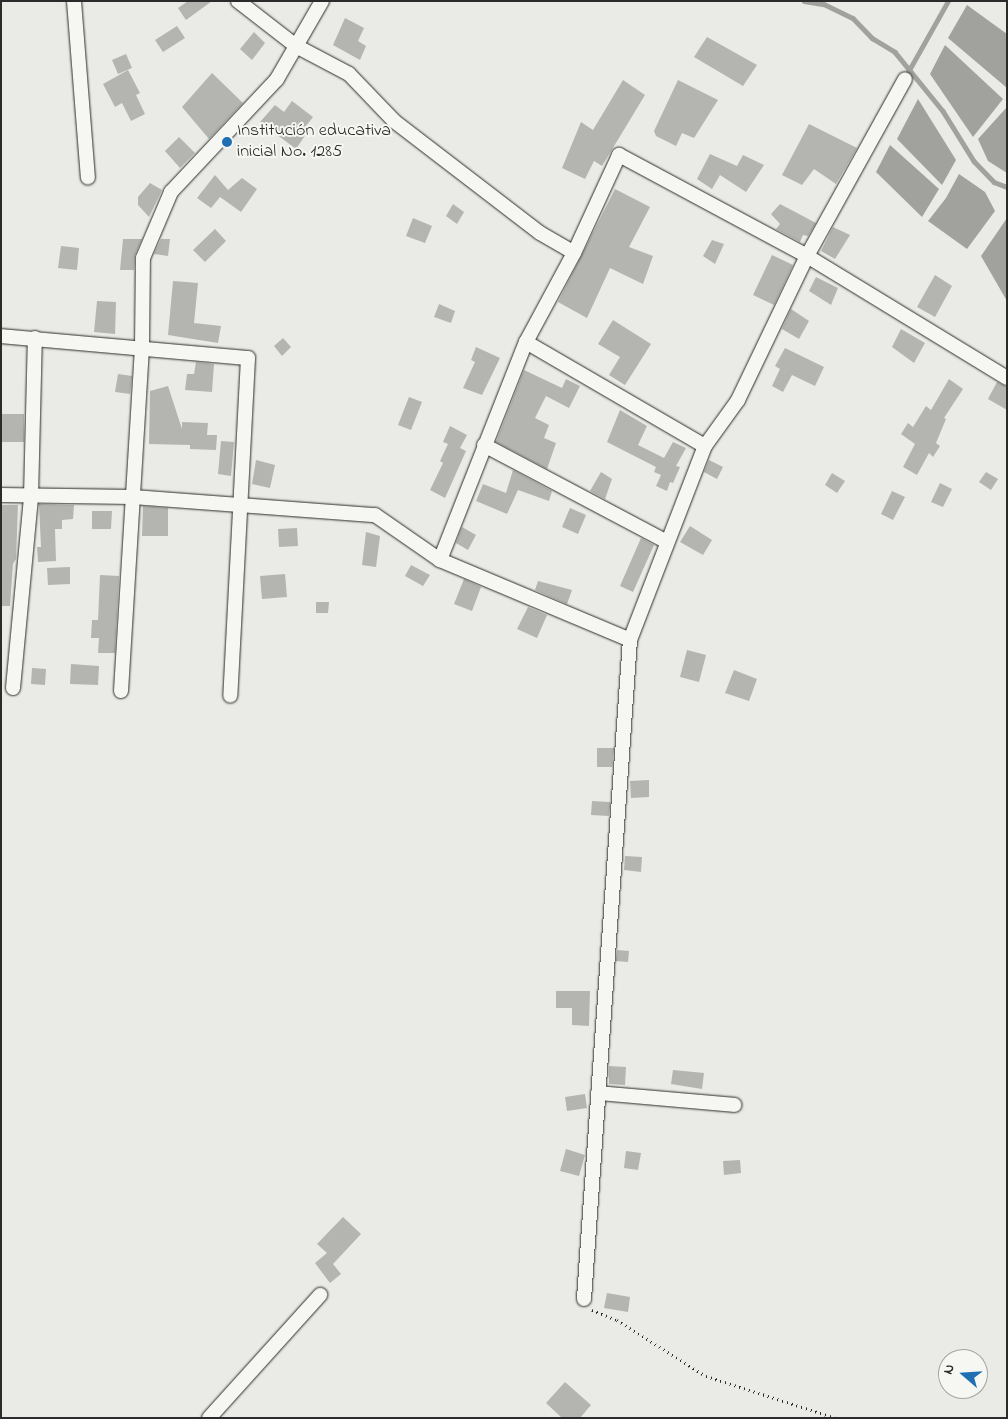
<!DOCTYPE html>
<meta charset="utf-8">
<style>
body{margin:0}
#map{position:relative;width:1008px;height:1419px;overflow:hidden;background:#eaeae6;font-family:"Indie Flower",sans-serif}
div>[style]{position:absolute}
.water>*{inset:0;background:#a1a19e}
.stream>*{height:4.5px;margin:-2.25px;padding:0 2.25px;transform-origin:2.25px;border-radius:2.25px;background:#a1a19e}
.building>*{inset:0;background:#b4b4b1}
.path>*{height:2.5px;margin-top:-1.25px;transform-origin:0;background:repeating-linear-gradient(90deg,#2b2b2b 0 1px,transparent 0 5px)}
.roads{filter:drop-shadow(0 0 1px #2b2b2b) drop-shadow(0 0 1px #2b2b2b)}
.street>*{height:14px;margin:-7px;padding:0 7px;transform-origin:7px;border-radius:7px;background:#f6f6f2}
.dots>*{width:14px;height:14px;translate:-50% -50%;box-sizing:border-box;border:2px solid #f6f6f2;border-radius:50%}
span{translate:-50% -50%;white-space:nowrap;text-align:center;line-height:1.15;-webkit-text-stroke:4px #f6f6f2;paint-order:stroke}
.poi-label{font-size:18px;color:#2b2b2b}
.left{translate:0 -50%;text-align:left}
.frame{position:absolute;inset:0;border:2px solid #2b2b2b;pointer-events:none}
.north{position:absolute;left:938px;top:1349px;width:50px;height:50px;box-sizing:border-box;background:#f6f6f2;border:1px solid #a5a5a2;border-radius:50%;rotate:289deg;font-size:14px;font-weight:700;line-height:20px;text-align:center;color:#2b2b2b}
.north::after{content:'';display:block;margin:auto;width:18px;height:22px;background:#1f6fb2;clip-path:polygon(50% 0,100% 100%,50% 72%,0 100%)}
</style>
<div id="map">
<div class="water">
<div style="clip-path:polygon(967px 5px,1007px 34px,1007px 88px,948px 38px)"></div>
<div style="clip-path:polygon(945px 45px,1003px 99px,973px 137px,930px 74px)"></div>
<div style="clip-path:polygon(918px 99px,956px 160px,942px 185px,897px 139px)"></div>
<div style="clip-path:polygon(1007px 107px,1007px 173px,988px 161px,978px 139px)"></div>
<div style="clip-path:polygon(890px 145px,939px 189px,922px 217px,876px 172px)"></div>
<div style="clip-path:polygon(959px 174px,985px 192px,995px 211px,967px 249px,928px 221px,946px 198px)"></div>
<div style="clip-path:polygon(1007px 218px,1007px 301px,981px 256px)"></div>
</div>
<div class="stream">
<div style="left:804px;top:1px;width:20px;rotate:9deg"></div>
<div style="left:824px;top:4px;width:32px;rotate:26deg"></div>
<div style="left:853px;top:18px;width:28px;rotate:46deg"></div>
<div style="left:872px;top:38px;width:27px;rotate:31deg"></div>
<div style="left:895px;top:52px;width:76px;rotate:50.9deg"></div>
<div style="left:943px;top:111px;width:59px;rotate:58.2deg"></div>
<div style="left:974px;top:161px;width:29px;rotate:46deg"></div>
<div style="left:994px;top:182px;width:14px;rotate:21deg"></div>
<div style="left:908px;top:72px;width:81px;rotate:-60.6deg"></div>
</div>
<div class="building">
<div style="clip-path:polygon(188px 1px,212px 1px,186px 20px,178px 8px)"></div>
<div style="clip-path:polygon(345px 18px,364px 28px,358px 41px,366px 46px,360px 60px,333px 45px)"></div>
<div style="clip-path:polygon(177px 26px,185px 38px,163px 52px,155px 40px)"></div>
<div style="clip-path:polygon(254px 32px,265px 43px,252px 60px,240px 49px)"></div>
<div style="clip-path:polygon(707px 37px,757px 65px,743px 86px,694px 57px)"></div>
<div style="clip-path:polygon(126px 54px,132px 68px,118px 74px,112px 60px)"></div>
<div style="clip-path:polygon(128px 70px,140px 93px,136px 95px,145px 114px,131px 121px,122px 103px,115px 107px,103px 84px)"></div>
<div style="clip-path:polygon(212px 73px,243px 103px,209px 139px,182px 107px)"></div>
<div style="clip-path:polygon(623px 80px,645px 95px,602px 166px,594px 161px,585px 179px,562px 168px,581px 122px,593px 130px)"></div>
<div style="clip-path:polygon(678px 80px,718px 100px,694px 138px,682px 133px,676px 146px,656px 136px,654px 131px)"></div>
<div style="clip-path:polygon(292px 101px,313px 117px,306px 126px,308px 131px,296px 149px,260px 122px,275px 105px,284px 112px)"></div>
<div style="clip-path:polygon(809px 124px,857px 148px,836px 184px,814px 169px,802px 185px,782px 175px)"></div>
<div style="clip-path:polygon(179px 137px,195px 153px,180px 168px,165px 151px)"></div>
<div style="clip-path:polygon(710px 154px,737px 166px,743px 155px,764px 165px,746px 192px,720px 175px,712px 189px,697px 179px)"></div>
<div style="clip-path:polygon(215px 175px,228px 190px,242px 178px,257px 189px,241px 212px,220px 197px,211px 208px,197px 198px)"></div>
<div style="clip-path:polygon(150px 183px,162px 190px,149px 217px,138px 205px,138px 197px)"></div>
<div style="clip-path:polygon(615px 189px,650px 207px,629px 247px,653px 256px,643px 284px,610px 268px,587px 318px,558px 302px)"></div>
<div style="clip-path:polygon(453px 204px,464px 212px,457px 224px,446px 216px)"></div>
<div style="clip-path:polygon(780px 204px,816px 223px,808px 236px,803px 235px,800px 242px,776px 229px,780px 224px,771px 214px)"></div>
<div style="clip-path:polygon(413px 218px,432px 226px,425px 243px,406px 236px)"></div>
<div style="clip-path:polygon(833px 227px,850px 235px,835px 259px,821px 251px)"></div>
<div style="clip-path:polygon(215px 229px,226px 241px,205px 262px,193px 250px)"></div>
<div style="clip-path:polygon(123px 239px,142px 239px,135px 255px,134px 270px,120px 270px)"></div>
<div style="clip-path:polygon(161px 239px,170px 239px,168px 256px,154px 254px)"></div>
<div style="clip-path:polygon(712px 240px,724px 244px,715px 264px,703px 256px)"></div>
<div style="clip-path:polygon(61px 246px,79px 248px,77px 270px,58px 268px)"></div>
<div style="clip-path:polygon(772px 255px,793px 265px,774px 305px,753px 295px)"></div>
<div style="clip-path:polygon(935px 275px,952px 286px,935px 317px,917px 307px)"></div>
<div style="clip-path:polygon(816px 277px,838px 288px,831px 305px,809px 291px)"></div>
<div style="clip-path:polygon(173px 281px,198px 283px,194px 323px,221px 326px,218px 343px,168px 335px)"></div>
<div style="clip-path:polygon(97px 301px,116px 302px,115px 334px,94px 332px)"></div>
<div style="clip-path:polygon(439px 304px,455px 311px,451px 323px,434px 317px)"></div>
<div style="clip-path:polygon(791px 309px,809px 321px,799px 339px,782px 329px)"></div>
<div style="clip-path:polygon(613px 320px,651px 344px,625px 385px,609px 375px,620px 357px,598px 344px)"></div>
<div style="clip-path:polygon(901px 329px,925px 343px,914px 363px,892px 347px)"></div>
<div style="clip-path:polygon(283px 338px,291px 347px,282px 356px,274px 346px)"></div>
<div style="clip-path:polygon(476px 347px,500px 358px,482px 395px,463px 388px,475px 362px,471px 360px)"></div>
<div style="clip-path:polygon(785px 348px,824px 367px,815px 386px,792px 375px,783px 392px,772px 386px,780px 369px,775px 366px)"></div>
<div style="clip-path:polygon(196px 362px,214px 364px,212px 392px,185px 390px,187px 374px,194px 374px)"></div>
<div style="clip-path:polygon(524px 370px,562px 388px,566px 379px,580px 386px,569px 408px,546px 396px,535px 418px,549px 425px,544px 438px,556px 443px,547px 469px,496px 442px)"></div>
<div style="clip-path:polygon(118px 374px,132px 376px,130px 394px,115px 392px)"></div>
<div style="clip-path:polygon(949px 379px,963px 389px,944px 418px,946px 419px,936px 443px,940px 446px,933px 457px,929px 453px,917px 475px,903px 467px,915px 444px,901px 434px,908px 423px,913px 427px,926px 406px,931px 410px)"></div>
<div style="clip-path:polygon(997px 382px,1007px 387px,1007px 410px,988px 399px)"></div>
<div style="clip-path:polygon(168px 386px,182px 429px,182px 422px,208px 423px,207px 435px,217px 435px,216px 450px,190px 449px,190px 445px,149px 444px,150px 391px)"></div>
<div style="clip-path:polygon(409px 397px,422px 402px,411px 430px,398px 425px)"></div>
<div style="clip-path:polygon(620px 410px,647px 426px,638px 445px,664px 458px,673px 442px,686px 448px,676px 466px,680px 467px,673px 483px,670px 482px,667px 491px,656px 486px,661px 475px,654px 472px,656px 467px,607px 442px)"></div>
<div style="clip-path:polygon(1px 414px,24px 414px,24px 442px,1px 442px)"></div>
<div style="clip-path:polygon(450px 426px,467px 435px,460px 448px,466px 451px,445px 498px,430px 490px,443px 463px,440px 461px,448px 444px,443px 442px)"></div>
<div style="clip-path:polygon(221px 441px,234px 442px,231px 476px,218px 474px)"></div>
<div style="clip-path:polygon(256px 460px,275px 465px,270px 488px,252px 484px)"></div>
<div style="clip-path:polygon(709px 460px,723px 467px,717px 479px,704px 472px)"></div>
<div style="clip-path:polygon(513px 470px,552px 491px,549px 501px,518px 490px,507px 514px,476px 501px,483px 484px,506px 493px)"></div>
<div style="clip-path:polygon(601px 472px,612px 479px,605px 499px,590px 491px)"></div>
<div style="clip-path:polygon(986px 472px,998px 479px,991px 490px,979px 482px)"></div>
<div style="clip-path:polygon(832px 473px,845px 481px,837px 493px,825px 485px)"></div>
<div style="clip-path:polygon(940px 483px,952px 489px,943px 507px,931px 502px)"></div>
<div style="clip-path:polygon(892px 491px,905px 497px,893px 520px,881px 514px)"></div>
<div style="clip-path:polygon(39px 504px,74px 505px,73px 519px,62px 520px,62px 529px,55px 529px,56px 561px,38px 562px,37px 547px,41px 547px)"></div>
<div style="clip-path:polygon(1px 505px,18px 505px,16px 559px,13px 564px,10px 606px,1px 606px)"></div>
<div style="clip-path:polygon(143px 506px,168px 508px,168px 536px,142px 536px)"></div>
<div style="clip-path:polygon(570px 508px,586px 515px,578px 534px,562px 527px)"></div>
<div style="clip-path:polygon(92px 511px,112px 511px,111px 529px,92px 529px)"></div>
<div style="clip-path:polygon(690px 526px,712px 540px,703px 555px,680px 542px)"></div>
<div style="clip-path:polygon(462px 527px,476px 535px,468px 550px,456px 543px)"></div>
<div style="clip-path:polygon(297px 528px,298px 546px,279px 547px,278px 529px)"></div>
<div style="clip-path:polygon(366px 532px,380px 536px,376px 567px,362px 565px)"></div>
<div style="clip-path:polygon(641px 538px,654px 545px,633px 592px,620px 586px)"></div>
<div style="clip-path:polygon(411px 565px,430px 575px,423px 586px,405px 576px)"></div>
<div style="clip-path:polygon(70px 567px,70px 584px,48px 585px,47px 568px)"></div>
<div style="clip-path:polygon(285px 574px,287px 597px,262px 599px,260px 576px)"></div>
<div style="clip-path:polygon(100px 575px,119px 576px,115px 653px,98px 653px,99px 638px,91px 638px,92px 620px,98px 620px)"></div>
<div style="clip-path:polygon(464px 579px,481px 587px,472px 611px,454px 604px)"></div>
<div style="clip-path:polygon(538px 581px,572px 590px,567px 604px,535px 590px)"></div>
<div style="clip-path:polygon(316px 602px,329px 602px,328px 613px,316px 613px)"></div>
<div style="clip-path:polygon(528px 607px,547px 615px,537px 638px,517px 629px)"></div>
<div style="clip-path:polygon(687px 650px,706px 655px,699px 682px,680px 677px)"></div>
<div style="clip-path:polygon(71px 664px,99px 666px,98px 685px,70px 684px)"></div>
<div style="clip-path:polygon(32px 668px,46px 669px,45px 685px,31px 684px)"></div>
<div style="clip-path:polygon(734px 670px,757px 679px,749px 701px,725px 693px)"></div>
<div style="clip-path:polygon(597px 748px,614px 748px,612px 767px,597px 767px)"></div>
<div style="clip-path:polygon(649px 780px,649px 797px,631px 798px,630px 781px)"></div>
<div style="clip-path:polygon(592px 801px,610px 802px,609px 816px,591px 815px)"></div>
<div style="clip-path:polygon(625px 856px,642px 857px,641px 872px,624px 870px)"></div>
<div style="clip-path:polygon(617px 950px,629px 951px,628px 962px,616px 961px)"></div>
<div style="clip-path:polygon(556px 991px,590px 991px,589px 1026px,572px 1025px,572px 1008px,556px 1008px)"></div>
<div style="clip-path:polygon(609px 1066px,626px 1067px,625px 1085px,609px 1084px)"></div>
<div style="clip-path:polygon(673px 1070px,704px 1073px,702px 1089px,671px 1084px)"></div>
<div style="clip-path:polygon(585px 1094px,587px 1108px,567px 1111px,565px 1097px)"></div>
<div style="clip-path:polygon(566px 1149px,585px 1155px,579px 1176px,560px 1171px)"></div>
<div style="clip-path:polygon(626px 1151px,641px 1153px,638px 1170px,624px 1168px)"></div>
<div style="clip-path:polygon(740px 1160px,741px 1173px,724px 1175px,723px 1161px)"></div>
<div style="clip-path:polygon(343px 1217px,361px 1234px,333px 1264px,341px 1274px,330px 1283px,315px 1263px,327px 1253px,317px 1244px)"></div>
<div style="clip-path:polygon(607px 1293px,630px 1297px,628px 1312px,604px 1308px)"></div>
<div style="clip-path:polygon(565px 1382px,591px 1405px,580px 1418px,562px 1418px,546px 1403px)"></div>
</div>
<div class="path">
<div style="left:592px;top:1310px;width:27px;rotate:22deg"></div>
<div style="left:617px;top:1320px;width:105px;rotate:32.2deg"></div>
<div style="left:706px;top:1376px;width:137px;rotate:17.9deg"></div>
</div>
<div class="roads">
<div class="street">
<div style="left:74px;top:1px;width:177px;rotate:85.5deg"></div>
<div style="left:238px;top:1px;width:73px;rotate:37.8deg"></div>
<div style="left:296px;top:46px;width:60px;rotate:27.8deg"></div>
<div style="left:349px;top:74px;width:65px;rotate:46.2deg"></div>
<div style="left:394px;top:121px;width:184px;rotate:37.5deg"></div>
<div style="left:540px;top:233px;width:39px;rotate:30deg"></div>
<div style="left:1px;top:336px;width:248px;rotate:5.1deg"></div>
<div style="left:248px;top:358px;width:338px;rotate:93deg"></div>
<div style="left:526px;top:342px;width:207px;rotate:30.2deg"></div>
<div style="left:484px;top:445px;width:207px;rotate:27.9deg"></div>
<div style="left:1px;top:495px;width:132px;rotate:0.9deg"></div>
<div style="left:133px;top:497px;width:243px;rotate:4.3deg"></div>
<div style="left:375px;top:515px;width:79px;rotate:34.7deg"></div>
<div style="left:440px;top:560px;width:206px;rotate:22.8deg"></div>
<div style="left:440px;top:560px;width:234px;rotate:-68.5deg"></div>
<div style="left:526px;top:342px;width:101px;rotate:-61.7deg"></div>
<div style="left:574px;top:253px;width:108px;rotate:-65.3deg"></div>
<div style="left:619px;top:155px;width:213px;rotate:28.2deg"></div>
<div style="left:807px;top:256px;width:234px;rotate:31.4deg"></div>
<div style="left:13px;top:688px;width:192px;rotate:-84.6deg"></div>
<div style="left:31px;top:497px;width:159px;rotate:-88.6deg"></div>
<div style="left:121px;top:691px;width:344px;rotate:-86.5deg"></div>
<div style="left:142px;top:348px;width:90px;rotate:-89.4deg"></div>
<div style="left:143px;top:258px;width:72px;rotate:-67deg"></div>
<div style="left:171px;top:192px;width:155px;rotate:-46.8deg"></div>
<div style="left:277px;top:79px;width:90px;rotate:-60deg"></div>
<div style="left:598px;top:1093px;width:137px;rotate:5deg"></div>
<div style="left:584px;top:1299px;width:661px;rotate:-86.01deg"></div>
<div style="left:630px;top:640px;width:208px;rotate:-68.9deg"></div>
<div style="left:705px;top:446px;width:57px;rotate:-54.3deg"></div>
<div style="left:738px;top:400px;width:160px;rotate:-64.4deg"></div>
<div style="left:807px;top:256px;width:202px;rotate:-61deg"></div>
<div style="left:209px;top:1418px;width:166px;rotate:-47.9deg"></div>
</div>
</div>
<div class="dots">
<div style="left:227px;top:142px;background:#1f6fb2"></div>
</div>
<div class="poi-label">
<span class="left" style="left:237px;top:142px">Institución educativa<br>inicial No. 1285</span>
</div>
<div class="frame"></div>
<div class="north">N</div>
</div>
